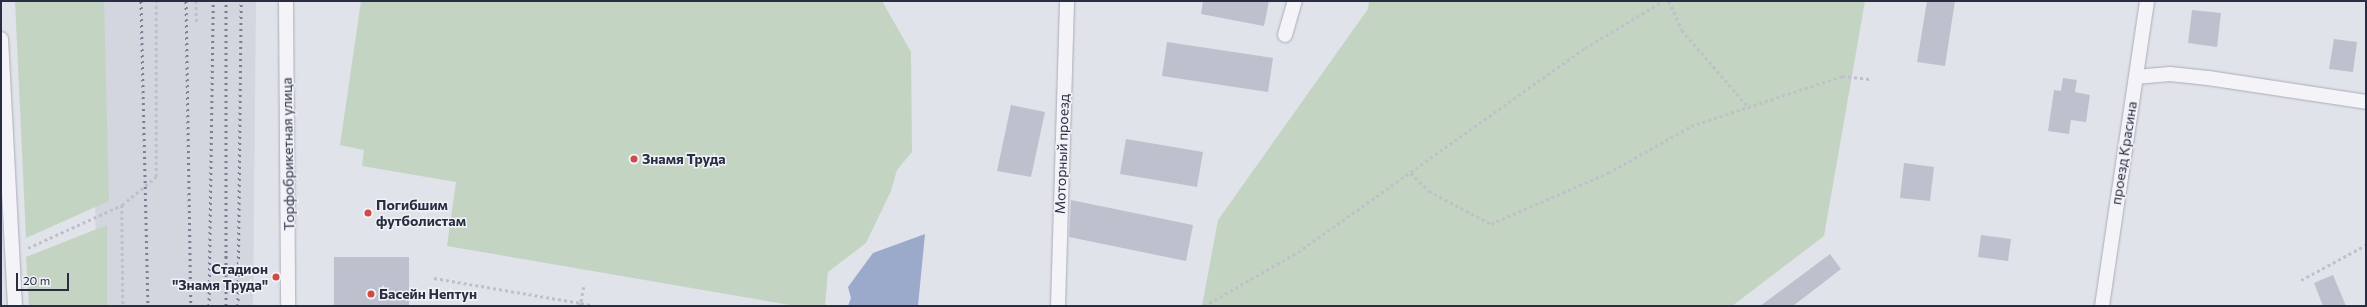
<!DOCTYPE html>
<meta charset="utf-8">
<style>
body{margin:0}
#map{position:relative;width:2367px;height:307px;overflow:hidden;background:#e1e3ea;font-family:Commissioner,sans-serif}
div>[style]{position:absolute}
.built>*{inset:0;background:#d3d5df}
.green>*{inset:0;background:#c3d4c2}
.water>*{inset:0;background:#9ba9ca}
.building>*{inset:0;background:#bec1cd}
.path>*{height:2.5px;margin-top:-1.25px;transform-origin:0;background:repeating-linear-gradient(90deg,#bfc0c9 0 3px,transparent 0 6px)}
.roads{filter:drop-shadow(0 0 1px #aaacb8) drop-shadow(0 0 1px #aaacb8)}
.minor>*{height:14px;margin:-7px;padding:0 7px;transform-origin:7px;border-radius:7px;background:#f4f4f8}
.rail>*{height:3px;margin-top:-1.5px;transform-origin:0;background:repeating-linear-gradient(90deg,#7a7f94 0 2px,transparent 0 6px)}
.dots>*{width:11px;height:11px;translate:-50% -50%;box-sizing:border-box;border:2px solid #f0f2f7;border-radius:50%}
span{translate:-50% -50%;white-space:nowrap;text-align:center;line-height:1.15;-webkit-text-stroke:3px #f0f2f7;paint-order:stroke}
.street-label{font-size:14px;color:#292d42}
.poi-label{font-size:14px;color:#292d42;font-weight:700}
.left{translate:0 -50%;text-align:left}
.right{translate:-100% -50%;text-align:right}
.frame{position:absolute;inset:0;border:2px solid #292d42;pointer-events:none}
.scale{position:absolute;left:16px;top:273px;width:53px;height:18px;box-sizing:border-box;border:2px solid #292d42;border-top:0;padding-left:5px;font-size:12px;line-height:14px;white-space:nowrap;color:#292d42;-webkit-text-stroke:3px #f0f2f7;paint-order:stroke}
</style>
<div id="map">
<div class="built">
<div style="clip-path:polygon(94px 1px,256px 1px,253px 306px,96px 306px)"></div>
</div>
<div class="green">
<div style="clip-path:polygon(15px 1px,104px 1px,109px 201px,26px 238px)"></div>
<div style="clip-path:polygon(361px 1px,882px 1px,911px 52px,912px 152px,897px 170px,891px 191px,866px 243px,828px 272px,825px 306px,796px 306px,447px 246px,456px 182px,362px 166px,364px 150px,340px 145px)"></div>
<div style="clip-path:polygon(1369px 1px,1865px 1px,1824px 236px,1732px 306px,1202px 306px,1218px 220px,1368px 9px)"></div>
<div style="clip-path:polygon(107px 225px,107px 306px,29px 306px,26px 257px)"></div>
</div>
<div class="water">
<div style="clip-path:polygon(925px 234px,918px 306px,848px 306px,851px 298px,848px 287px,873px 253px)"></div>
</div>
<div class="building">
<div style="clip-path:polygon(1203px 1px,1269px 1px,1264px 26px,1201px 14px)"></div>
<div style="clip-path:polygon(1927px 1px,1955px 1px,1945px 66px,1917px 62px)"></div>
<div style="clip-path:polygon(2192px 10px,2221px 13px,2217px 47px,2188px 43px)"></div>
<div style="clip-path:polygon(2334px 39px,2357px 42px,2353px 72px,2329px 69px)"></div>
<div style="clip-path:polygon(1167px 42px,1273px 58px,1268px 92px,1162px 76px)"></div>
<div style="clip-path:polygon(2063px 78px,2077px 80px,2075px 92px,2090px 95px,2086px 122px,2071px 120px,2069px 134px,2048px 131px,2054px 90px,2061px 91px)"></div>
<div style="clip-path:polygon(1011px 105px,1045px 112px,1031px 177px,997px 171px)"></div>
<div style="clip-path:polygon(1126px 139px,1203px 152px,1197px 187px,1120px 174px)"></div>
<div style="clip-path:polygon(1904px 163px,1934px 167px,1930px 201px,1900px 198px)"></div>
<div style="clip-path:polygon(1071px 200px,1193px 225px,1186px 261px,1069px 237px)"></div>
<div style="clip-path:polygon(1981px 235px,2011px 239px,2008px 261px,1978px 257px)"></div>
<div style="clip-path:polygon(1830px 254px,1841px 269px,1793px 306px,1760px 306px)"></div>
<div style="clip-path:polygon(334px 257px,409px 257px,409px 306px,334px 306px)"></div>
<div style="clip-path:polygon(2333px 275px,2346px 306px,2323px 306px,2314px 283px)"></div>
</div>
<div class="path">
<div style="left:196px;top:1px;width:24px;rotate:88deg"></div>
<div style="left:1669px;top:1px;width:32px;rotate:66deg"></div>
<div style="left:1682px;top:30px;width:103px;rotate:49.3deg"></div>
<div style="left:1411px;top:173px;width:25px;rotate:45deg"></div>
<div style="left:1429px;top:191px;width:70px;rotate:28deg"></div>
<div style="left:1491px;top:224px;width:128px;rotate:-23.6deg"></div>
<div style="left:1608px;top:173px;width:95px;rotate:-29.5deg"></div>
<div style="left:1691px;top:126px;width:159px;rotate:-18.3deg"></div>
<div style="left:1842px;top:76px;width:28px;rotate:6deg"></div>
<div style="left:122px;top:205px;width:101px;rotate:89.4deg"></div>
<div style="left:28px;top:248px;width:103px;rotate:-24.6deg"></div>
<div style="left:122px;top:205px;width:44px;rotate:-39.5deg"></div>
<div style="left:156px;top:177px;width:176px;rotate:-90deg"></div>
<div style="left:434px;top:278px;width:149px;rotate:9.7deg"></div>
<div style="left:581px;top:303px;width:3px;rotate:108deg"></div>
<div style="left:2301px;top:280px;width:74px;rotate:-28.3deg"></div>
<div style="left:584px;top:287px;width:16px;rotate:101deg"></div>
<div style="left:581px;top:303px;width:14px;rotate:12deg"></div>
<div style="left:1204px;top:306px;width:108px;rotate:-29.9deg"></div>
<div style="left:1298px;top:252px;width:352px;rotate:-35.4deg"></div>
<div style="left:1585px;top:48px;width:91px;rotate:-31.1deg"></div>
</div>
<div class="roads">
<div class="minor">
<div style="left:286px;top:1px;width:305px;rotate:89.6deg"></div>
<div style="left:1285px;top:35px;width:35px;rotate:-74deg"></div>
<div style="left:1px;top:39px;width:267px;rotate:87deg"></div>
<div style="left:2136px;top:77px;width:34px;rotate:-5deg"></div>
<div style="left:2170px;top:74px;width:38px;rotate:6deg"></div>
<div style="left:2208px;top:78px;width:160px;rotate:8.6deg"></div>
<div style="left:1058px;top:306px;width:305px;rotate:-88.3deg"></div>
<div style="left:2102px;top:306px;width:308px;rotate:-81.6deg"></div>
</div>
</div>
<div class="rail">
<div style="left:141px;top:1px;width:305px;rotate:88.7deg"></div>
<div style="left:186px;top:1px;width:305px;rotate:89.1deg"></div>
<div style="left:209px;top:306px;width:305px;rotate:-89.2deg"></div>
<div style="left:226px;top:306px;width:305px;rotate:-90deg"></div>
<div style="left:238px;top:306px;width:305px;rotate:-89.4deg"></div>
</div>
<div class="dots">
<div style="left:634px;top:159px;background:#d04b44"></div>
<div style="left:368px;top:213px;background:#d04b44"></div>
<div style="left:276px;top:277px;background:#d04b44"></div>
<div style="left:371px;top:294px;background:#d04b44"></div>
</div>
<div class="street-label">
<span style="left:2124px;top:153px;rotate:-81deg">проезд Красина</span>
<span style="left:288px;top:154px;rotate:-91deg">Торфобрикетная улица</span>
<span style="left:1062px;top:154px;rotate:-88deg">Моторный проезд</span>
</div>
<div class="poi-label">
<span class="left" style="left:642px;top:159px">Знамя Труда</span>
<span class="left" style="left:376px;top:213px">Погибшим<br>футболистам</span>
<span class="right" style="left:268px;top:277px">Стадион<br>"Знамя Труда"</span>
<span class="left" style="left:379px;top:294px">Басейн Нептун</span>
</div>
<div class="frame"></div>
<div class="scale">20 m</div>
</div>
